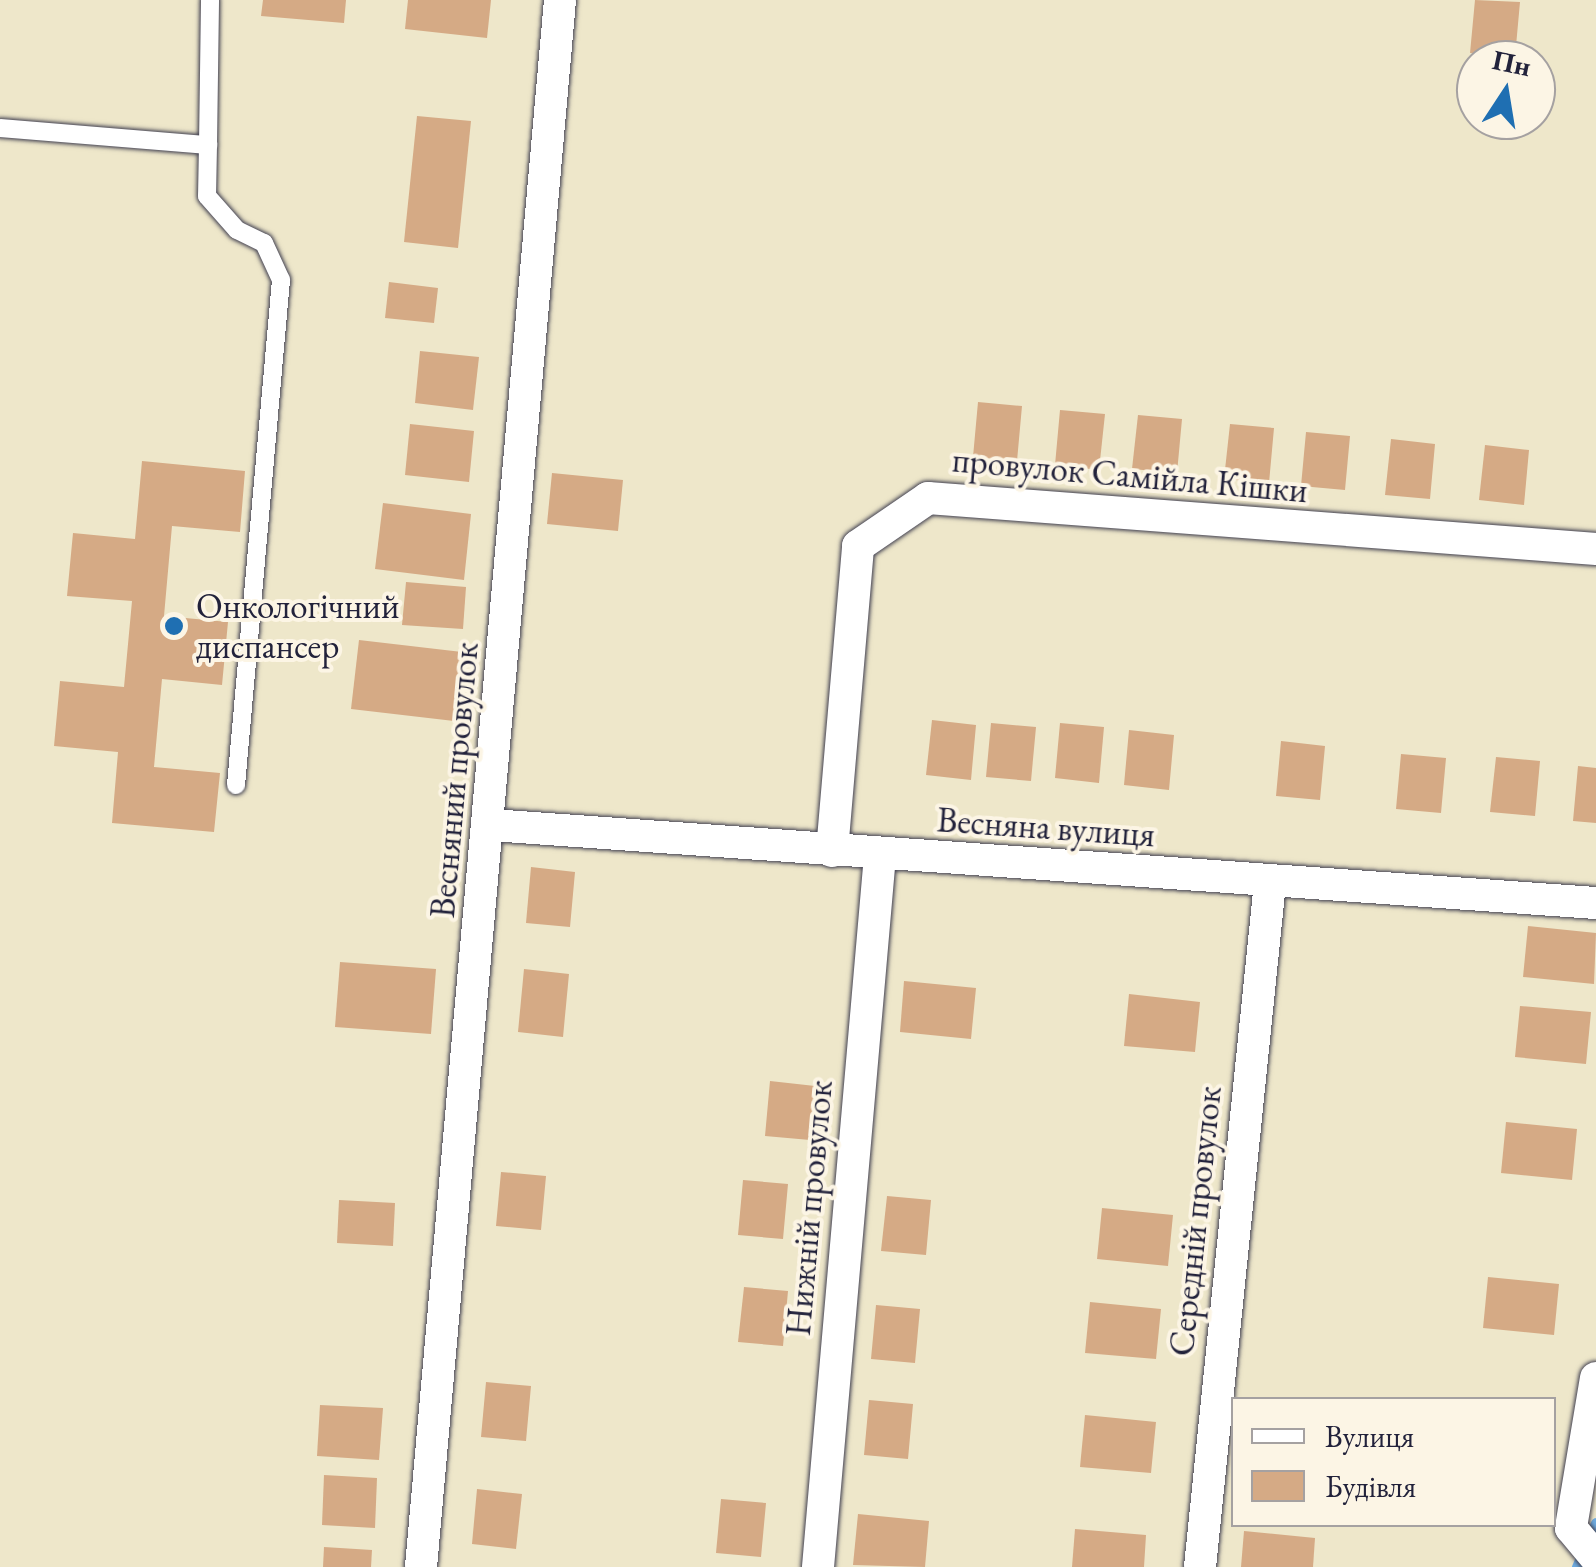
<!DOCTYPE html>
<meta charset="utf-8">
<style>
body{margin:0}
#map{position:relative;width:1596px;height:1567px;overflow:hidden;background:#eee7ca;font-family:"EB Garamond",serif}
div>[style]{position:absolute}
.stream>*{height:11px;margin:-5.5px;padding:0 5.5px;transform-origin:5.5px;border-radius:5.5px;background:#6dabe0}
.building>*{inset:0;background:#d5aa85}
.roads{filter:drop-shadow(0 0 2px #414050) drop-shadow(0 0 2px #414050)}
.lane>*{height:18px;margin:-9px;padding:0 9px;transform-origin:9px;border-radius:9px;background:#fff}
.street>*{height:32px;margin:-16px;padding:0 16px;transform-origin:16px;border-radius:16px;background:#fff}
.dots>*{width:28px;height:28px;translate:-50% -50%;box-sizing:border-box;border:5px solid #fcf5e5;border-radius:50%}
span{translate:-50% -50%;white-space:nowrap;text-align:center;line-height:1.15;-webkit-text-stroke:8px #fcf5e5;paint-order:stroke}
.street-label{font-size:35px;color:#22223b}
.poi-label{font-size:35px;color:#22223b}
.left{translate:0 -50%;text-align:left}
.legend{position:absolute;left:1231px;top:1397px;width:325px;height:130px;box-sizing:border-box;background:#fcf5e5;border:2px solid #a5a1a1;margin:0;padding:12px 18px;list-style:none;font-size:30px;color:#22223b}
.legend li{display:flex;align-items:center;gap:20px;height:50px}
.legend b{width:50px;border:2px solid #a5a1a1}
.north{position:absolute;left:1456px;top:40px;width:100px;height:100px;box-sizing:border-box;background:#fcf5e5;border:2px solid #a5a1a1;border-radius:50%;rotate:12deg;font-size:28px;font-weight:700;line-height:40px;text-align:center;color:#22223b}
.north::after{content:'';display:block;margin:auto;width:35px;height:45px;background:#1f6fb2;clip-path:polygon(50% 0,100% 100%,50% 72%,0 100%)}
</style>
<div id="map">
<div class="stream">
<div style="left:1577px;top:1567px;width:48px;rotate:-66.6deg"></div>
</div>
<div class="building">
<div style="clip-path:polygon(263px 0,346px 0,344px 23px,261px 16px)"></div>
<div style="clip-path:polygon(408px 0,491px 0,487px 38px,405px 29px)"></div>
<div style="clip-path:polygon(1475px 0,1520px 2px,1515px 57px,1470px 53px)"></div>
<div style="clip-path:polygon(417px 116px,471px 121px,458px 248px,404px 242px)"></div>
<div style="clip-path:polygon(389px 282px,438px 288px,434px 323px,385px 318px)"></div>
<div style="clip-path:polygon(420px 351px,479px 357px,473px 410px,415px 403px)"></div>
<div style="clip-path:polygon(978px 402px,1022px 406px,1017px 461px,973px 457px)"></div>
<div style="clip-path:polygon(1060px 410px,1105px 414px,1099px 470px,1055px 465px)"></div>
<div style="clip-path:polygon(1138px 415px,1182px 419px,1177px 473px,1132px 469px)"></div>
<div style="clip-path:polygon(410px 424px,474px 431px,469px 482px,405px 475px)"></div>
<div style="clip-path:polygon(1230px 424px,1274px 428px,1269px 483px,1224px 479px)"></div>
<div style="clip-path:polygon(1306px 432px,1350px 436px,1345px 490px,1301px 486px)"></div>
<div style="clip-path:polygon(1391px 439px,1435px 444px,1430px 499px,1385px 495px)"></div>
<div style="clip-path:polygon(1485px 445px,1529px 450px,1524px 505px,1479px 500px)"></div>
<div style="clip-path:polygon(142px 461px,245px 471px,240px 532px,172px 526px,164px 616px,228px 622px,222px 685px,162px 679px,154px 767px,220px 773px,214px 832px,112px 823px,118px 752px,54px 746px,60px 681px,124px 687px,132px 601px,67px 596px,73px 533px,135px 539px)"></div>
<div style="clip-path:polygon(552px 473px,623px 480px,618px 531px,547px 524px)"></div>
<div style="clip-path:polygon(383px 503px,471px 514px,464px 580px,375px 569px)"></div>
<div style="clip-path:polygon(406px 582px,466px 587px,463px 629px,402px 625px)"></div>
<div style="clip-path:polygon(359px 640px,462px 652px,454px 721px,351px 709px)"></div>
<div style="clip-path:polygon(932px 720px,976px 725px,971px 780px,926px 775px)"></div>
<div style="clip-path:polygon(991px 723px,1036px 727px,1031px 781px,986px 777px)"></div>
<div style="clip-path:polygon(1060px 723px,1104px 727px,1099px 783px,1055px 778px)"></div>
<div style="clip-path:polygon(1129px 730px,1174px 735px,1169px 790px,1124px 785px)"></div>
<div style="clip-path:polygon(1281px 741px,1325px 746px,1320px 800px,1276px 796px)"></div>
<div style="clip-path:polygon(1401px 754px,1446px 758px,1441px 813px,1396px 809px)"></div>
<div style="clip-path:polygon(1496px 757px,1540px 761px,1535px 816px,1490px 812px)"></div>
<div style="clip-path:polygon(1578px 766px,1596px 768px,1596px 823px,1573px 821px)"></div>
<div style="clip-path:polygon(531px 867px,575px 872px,570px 927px,526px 923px)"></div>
<div style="clip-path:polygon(1528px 926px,1596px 933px,1594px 984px,1523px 977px)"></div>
<div style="clip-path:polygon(340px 962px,436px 969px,431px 1034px,335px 1027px)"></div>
<div style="clip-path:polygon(524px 969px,569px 974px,563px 1037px,518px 1032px)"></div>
<div style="clip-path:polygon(904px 981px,976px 988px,971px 1039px,900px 1032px)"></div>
<div style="clip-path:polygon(1129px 994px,1200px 1002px,1195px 1052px,1124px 1046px)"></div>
<div style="clip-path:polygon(1520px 1006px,1591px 1012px,1586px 1064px,1515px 1057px)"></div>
<div style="clip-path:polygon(770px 1081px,815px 1086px,810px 1140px,765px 1136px)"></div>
<div style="clip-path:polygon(1506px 1122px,1577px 1129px,1572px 1180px,1501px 1173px)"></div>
<div style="clip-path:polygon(501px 1172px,546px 1176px,541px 1230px,496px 1226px)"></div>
<div style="clip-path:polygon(743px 1180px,788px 1184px,783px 1239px,738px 1235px)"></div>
<div style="clip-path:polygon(887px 1196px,931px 1200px,926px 1255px,881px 1251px)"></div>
<div style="clip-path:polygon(339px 1200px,395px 1203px,393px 1246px,337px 1243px)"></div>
<div style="clip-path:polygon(1102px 1208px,1173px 1215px,1168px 1266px,1097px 1259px)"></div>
<div style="clip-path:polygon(1488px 1277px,1559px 1284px,1554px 1335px,1483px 1328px)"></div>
<div style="clip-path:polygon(744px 1287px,788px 1291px,783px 1346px,738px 1342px)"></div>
<div style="clip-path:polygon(1090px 1302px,1161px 1309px,1156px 1359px,1085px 1353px)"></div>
<div style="clip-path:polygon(876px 1305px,920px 1309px,915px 1363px,871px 1359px)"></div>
<div style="clip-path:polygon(486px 1382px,531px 1386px,526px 1441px,481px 1437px)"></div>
<div style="clip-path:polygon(869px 1400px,913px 1404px,908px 1459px,864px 1455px)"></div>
<div style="clip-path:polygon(320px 1405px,383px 1408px,379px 1460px,317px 1456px)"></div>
<div style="clip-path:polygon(1085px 1415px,1156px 1422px,1151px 1473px,1080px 1467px)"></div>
<div style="clip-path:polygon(324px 1475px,377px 1478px,375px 1528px,322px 1525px)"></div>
<div style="clip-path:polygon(477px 1489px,522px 1494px,516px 1549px,472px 1544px)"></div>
<div style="clip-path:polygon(721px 1499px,766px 1503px,761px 1557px,716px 1553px)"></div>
<div style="clip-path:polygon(858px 1514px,929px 1521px,925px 1567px,853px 1565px)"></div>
<div style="clip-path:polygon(1075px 1529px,1146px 1535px,1144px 1567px,1072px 1567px)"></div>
<div style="clip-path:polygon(1244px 1531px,1315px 1538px,1313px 1567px,1241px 1567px)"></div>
<div style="clip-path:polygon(324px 1547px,372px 1550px,371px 1567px,323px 1567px)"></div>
</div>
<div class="roads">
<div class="lane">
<div style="left:0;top:128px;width:209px;rotate:4.7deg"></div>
<div style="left:208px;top:145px;width:145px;rotate:-89.2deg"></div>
<div style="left:208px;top:145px;width:51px;rotate:91.1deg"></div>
<div style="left:207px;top:196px;width:45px;rotate:48.6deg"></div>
<div style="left:237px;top:230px;width:30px;rotate:26deg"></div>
<div style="left:264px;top:243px;width:41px;rotate:65.3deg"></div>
<div style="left:281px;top:280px;width:507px;rotate:95.09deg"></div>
</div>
<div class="street">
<div style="left:491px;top:825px;width:1108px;rotate:4.04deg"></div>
<div style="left:832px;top:851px;width:306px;rotate:-85.1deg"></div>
<div style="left:858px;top:546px;width:85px;rotate:-34.4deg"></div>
<div style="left:928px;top:498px;width:670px;rotate:4.37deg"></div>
<div style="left:1596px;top:1378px;width:152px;rotate:99.5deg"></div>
<div style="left:1571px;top:1528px;width:39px;rotate:50deg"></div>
<div style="left:421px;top:1567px;width:1573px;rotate:-84.93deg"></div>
<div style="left:818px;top:1567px;width:715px;rotate:-85.02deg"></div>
<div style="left:1200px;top:1567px;width:688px;rotate:-84.16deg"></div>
</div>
</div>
<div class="dots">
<div style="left:174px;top:626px;background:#1f6fb2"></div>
</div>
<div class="street-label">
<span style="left:1130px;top:475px;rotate:5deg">провулок Самійла Кішки</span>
<span style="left:454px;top:780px;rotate:-85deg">Весняний провулок</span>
<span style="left:1046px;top:827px;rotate:4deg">Весняна вулиця</span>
<span style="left:809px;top:1208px;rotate:-85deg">Нижній провулок</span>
<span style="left:1195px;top:1221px;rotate:-84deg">Середній провулок</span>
</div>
<div class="poi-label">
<span class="left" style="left:196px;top:626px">Онкологічний<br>диспансер</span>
</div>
<ul class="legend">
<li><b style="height:12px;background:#fff"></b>Вулиця</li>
<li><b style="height:28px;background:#d5aa85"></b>Будівля</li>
</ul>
<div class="north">Пн</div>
</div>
